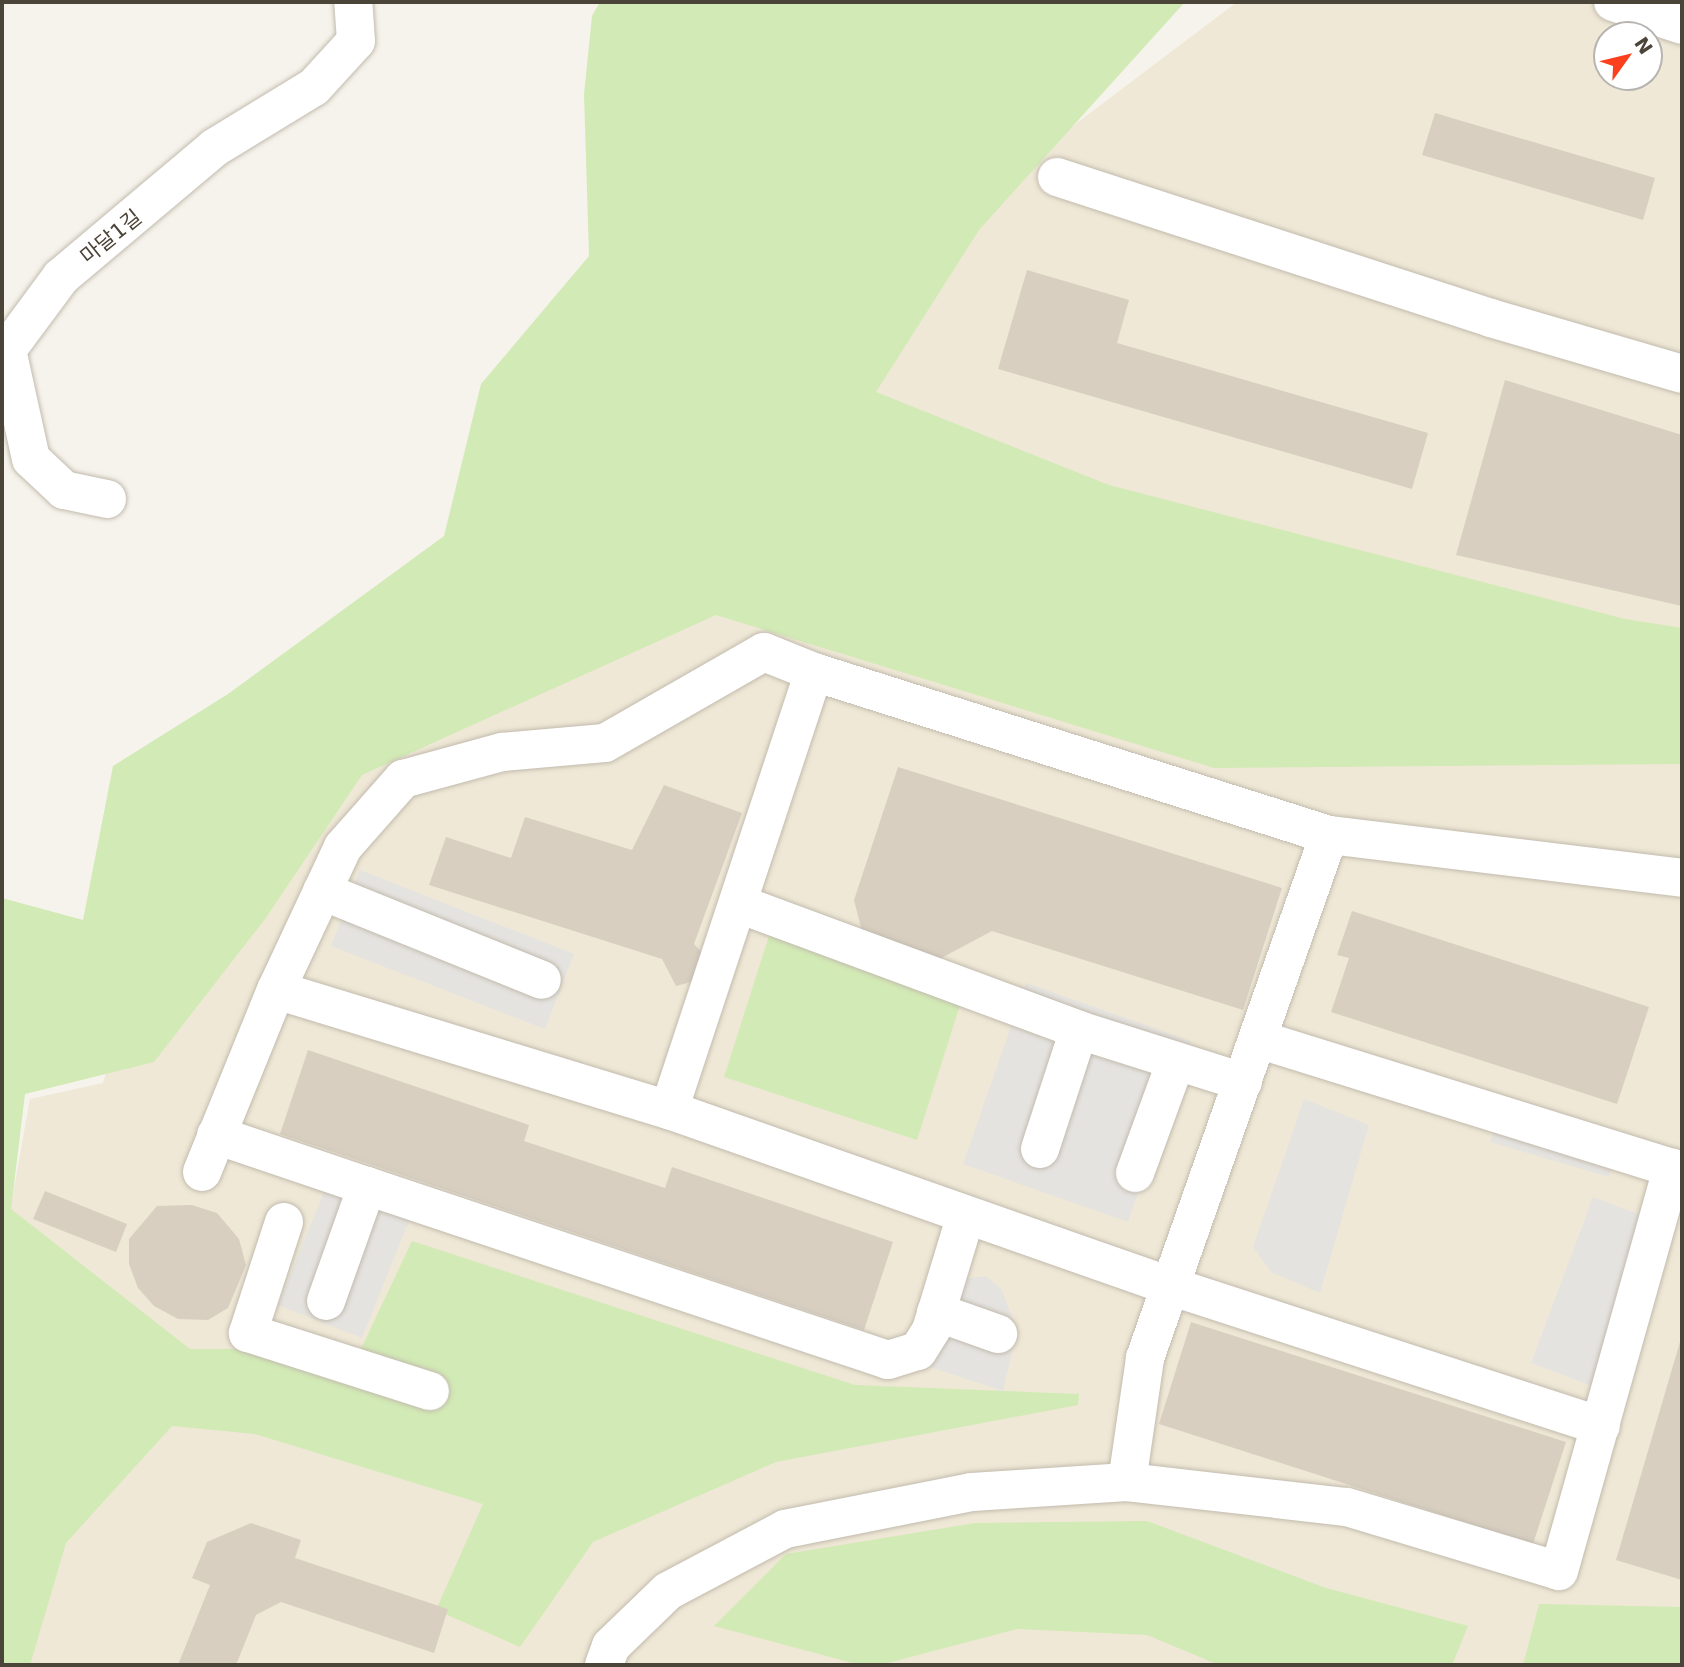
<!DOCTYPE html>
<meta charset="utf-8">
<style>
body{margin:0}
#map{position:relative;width:1684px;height:1667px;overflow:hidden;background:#f6f3ec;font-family:"DejaVu Sans","Noto Sans KR",sans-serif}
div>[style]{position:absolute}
.education>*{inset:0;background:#efe8d6}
.green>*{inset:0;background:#d2eab5}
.parking>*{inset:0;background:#e5e3e0}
.building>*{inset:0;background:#d8cfc1}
.roads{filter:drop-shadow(0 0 2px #c2bbae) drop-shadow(0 0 2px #c2bbae)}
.minor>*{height:38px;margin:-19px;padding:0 19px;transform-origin:19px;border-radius:19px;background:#fff}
span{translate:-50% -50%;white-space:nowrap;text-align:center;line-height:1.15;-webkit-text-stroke:5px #fff;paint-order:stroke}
.street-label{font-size:21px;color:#4b4439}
.frame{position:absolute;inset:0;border:4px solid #4b4439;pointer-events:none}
.north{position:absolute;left:1593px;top:21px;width:70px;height:70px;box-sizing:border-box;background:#fff;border:2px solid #b7b4b0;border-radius:50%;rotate:56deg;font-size:19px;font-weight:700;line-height:28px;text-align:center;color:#4b4439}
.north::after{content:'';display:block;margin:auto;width:24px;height:32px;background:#fc3f1d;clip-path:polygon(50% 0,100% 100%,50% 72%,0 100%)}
</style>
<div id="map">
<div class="education">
<div style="clip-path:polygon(evenodd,1237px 2px,1682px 2px,1682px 1665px,2px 1665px,2px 1255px,30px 1099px,103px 1083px,144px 931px,344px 677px,1237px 2px,1607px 35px,1649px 35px,1649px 77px,1607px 77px,1607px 35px)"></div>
</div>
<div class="green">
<div style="clip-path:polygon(600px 2px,1185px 2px,979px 230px,876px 392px,1109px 485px,1625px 619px,1682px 628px,1682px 764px,1214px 768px,716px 615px,362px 775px,265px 919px,154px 1062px,25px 1094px,11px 1209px,190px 1349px,361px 1349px,412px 1241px,855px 1385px,1079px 1394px,1078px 1405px,776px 1462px,593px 1542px,520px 1647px,436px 1610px,483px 1504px,255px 1434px,172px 1426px,66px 1543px,30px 1665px,2px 1665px,2px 898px,83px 920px,113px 766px,228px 694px,444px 536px,481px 384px,589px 256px,584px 94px,592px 16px)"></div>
<div style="clip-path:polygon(776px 914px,969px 977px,917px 1140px,724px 1077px)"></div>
<div style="clip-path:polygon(1147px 1521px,1326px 1588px,1468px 1626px,1452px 1665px,1219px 1665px,1147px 1635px,1017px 1629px,880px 1665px,860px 1665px,714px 1626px,786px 1554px,975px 1523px)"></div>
<div style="clip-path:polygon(1539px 1604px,1682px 1607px,1682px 1665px,1523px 1665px)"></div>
</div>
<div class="parking">
<div style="clip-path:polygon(360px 870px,574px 954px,545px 1029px,331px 946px)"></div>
<div style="clip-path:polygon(1026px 983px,1191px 1041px,1128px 1222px,963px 1164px)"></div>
<div style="clip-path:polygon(1304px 1099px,1369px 1125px,1320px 1293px,1271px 1272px,1253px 1247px)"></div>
<div style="clip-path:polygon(1495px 1124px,1614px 1159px,1609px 1177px,1490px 1142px)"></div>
<div style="clip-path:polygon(330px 1177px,413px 1211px,362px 1338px,278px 1305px)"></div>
<div style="clip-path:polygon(1593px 1197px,1670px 1226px,1608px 1392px,1531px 1363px)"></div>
<div style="clip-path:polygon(986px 1276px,1002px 1290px,1017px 1331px,1003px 1391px,930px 1367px,962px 1279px)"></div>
</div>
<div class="building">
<div style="clip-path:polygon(1435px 113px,1655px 178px,1643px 220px,1422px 155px)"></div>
<div style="clip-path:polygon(1027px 270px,1129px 300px,1117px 343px,1428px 433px,1412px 489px,998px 369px)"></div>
<div style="clip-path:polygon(1505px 380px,1682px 435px,1682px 606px,1456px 555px)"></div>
<div style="clip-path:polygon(898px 767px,1282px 888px,1243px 1010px,992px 931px,930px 964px,865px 943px,854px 900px)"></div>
<div style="clip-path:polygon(664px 785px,742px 813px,694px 944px,708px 959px,707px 968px,691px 982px,676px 986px,662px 959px,429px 885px,446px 837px,511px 858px,525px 817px,632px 850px)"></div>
<div style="clip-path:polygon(1352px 911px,1649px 1007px,1617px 1104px,1331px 1012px,1349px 958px,1337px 955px)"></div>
<div style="clip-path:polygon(308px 1050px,529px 1125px,524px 1141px,665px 1188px,672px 1167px,893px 1242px,864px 1330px,280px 1134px)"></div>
<div style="clip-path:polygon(45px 1191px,127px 1224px,116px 1252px,33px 1219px)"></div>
<div style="clip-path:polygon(192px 1205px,217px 1213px,239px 1239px,246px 1265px,228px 1308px,208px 1320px,178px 1319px,154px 1306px,138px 1288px,129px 1264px,129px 1239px,157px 1206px)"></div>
<div style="clip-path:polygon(1191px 1322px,1566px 1442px,1533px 1544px,1159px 1424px)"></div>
<div style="clip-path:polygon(1682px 1335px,1682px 1580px,1616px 1560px)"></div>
<div style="clip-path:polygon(251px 1523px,301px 1540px,295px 1558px,448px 1609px,434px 1653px,281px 1602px,256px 1615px,236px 1665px,178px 1665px,210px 1585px,192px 1578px,207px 1542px)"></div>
</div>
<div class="roads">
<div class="minor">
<div style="left:1613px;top:2px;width:73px;rotate:18.4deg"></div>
<div style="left:1057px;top:177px;width:456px;rotate:18deg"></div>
<div style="left:1491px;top:318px;width:199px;rotate:16.3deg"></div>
<div style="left:107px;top:499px;width:44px;rotate:-168.2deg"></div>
<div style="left:64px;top:490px;width:45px;rotate:-136.8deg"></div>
<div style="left:31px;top:459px;width:112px;rotate:-102.4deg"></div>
<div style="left:7px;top:350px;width:91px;rotate:-53.5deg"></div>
<div style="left:61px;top:277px;width:200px;rotate:-40.1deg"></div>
<div style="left:214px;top:148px;width:117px;rotate:-31.4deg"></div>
<div style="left:314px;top:87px;width:62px;rotate:-47.6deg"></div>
<div style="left:356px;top:41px;width:39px;rotate:-94deg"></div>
<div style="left:322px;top:891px;width:237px;rotate:22deg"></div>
<div style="left:739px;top:904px;width:363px;rotate:20.3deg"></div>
<div style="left:276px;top:990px;width:158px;rotate:-64.9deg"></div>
<div style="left:343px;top:847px;width:91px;rotate:-48.6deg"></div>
<div style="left:403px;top:779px;width:103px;rotate:-15.3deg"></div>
<div style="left:502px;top:752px;width:103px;rotate:-5deg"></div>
<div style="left:605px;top:743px;width:183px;rotate:-29.8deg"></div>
<div style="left:764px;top:652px;width:54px;rotate:21.8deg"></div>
<div style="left:669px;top:1110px;width:461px;rotate:-71.7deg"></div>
<div style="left:814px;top:672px;width:540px;rotate:17.56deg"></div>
<div style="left:216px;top:1135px;width:159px;rotate:18.7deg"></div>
<div style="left:367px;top:1186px;width:122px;rotate:109.6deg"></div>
<div style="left:1040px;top:1149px;width:125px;rotate:-71.9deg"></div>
<div style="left:1079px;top:1030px;width:172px;rotate:17.6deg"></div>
<div style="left:202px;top:1172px;width:196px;rotate:-67.9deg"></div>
<div style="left:276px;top:990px;width:411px;rotate:17deg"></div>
<div style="left:669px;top:1110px;width:531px;rotate:19.36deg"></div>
<div style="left:1170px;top:1286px;width:453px;rotate:18deg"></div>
<div style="left:1135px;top:1173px;width:119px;rotate:-69.9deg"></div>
<div style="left:367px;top:1186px;width:549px;rotate:18.47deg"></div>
<div style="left:888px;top:1360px;width:31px;rotate:-17deg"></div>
<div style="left:918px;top:1351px;width:25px;rotate:-58deg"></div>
<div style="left:931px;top:1330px;width:120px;rotate:-73.1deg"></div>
<div style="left:284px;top:1222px;width:117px;rotate:108deg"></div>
<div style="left:248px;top:1333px;width:191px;rotate:17.7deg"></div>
<div style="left:936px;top:1312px;width:66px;rotate:19.5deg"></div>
<div style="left:1127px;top:1482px;width:125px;rotate:-81.7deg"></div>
<div style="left:1145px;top:1358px;width:554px;rotate:-70.62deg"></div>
<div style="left:1329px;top:835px;width:356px;rotate:6.9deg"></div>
<div style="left:604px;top:1665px;width:20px;rotate:-70deg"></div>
<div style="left:611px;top:1646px;width:79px;rotate:-44deg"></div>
<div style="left:668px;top:1591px;width:132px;rotate:-27.9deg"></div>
<div style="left:785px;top:1529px;width:191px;rotate:-11.2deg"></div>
<div style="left:972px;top:1492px;width:155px;rotate:-3.7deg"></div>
<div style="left:1127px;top:1482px;width:221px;rotate:6.5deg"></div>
<div style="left:1347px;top:1507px;width:221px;rotate:16.8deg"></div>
<div style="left:1559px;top:1571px;width:419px;rotate:-74.3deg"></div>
<div style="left:1672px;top:1168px;width:433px;rotate:-162.7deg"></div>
</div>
</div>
<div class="street-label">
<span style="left:111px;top:237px;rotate:-39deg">마달1길</span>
</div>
<div class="frame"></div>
<div class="north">N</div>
</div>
